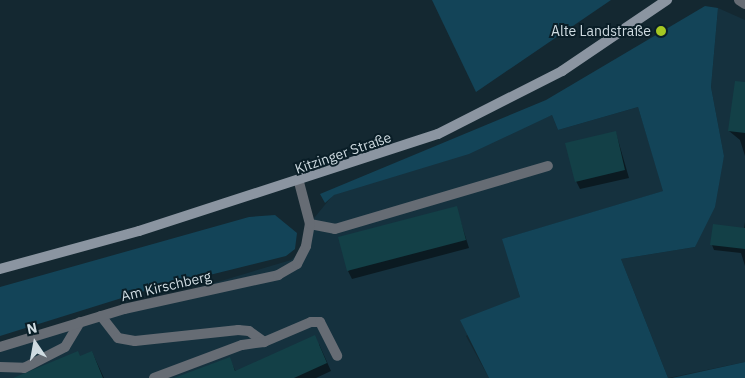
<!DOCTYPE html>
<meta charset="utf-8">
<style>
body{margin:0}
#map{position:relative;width:745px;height:378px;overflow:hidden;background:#142831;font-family:"IBM Plex Sans",sans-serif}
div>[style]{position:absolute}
.built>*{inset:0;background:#15313e}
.green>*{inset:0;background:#134458}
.shadow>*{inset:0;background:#0007}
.building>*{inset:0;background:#134047}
.lane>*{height:10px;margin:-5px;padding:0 5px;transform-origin:5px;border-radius:5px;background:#666c74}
.street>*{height:10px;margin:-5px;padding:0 5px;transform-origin:5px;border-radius:5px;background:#666c74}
.secondary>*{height:10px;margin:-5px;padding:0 5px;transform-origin:5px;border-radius:5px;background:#8b95a1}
.dots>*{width:14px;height:14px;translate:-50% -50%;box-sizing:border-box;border:2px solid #0a1e27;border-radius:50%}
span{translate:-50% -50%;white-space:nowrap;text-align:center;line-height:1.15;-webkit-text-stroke:4px #0a1e27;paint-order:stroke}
.poi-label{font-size:14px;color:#cfdbe1}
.right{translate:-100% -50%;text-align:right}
.street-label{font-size:14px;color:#cfdbe1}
.north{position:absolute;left:10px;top:318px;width:50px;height:50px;-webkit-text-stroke:4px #0a1e27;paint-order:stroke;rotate:348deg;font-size:14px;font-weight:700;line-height:20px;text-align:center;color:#cfdbe1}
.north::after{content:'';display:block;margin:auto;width:18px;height:22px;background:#cfdbe1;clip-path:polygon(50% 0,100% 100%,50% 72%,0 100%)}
</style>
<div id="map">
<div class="built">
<div style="clip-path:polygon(718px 8px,745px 20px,745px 362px,668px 378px,621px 259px,695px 247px,724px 156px,711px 87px)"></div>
<div style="clip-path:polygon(638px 107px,664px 191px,503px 239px,520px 297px,466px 336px,489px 378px,0 378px,0 347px,291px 260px,308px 245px,310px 223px,333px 195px,552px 115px,558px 130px)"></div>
</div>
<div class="green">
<div style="clip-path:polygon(432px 0,611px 0,476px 92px)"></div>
<div style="clip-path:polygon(705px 6px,718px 8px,711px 87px,724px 156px,715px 207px,695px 247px,621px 259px,668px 378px,489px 378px,460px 320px,520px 297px,502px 239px,663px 191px,638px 107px,558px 130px,552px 115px,469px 154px,334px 195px,325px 203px,320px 194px,546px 100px)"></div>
<div style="clip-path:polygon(275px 215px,297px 233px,295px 249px,286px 256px,141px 292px,0 336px,0 287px,249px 217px)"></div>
<div style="clip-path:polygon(745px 362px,745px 378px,672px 378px)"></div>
</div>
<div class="shadow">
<div style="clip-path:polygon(745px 87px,745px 156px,740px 140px,729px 131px)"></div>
<div style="clip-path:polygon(616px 133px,629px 178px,580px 189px,576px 181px)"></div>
<div style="clip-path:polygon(456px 207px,469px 248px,352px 279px,348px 271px)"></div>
<div style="clip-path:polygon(745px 222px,745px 266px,741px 253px,714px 250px,712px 245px,744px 229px)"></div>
<div style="clip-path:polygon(319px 344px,331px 371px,316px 378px,177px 378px,229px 358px,236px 372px)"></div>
<div style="clip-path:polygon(92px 352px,104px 378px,15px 378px,80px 357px)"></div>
</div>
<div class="building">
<div style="clip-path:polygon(735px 81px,745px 82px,745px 133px,728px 131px)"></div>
<div style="clip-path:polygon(616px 131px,625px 170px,575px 182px,565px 143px)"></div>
<div style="clip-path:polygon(457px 206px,466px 240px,347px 271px,338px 237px)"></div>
<div style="clip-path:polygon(713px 224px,745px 228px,745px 249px,710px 245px)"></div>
<div style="clip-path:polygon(315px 335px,327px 363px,294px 378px,174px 378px,230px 357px,235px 371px)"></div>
<div style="clip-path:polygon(78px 351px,80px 356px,92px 351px,103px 378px,13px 378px)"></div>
</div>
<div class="lane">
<div style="left:310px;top:224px;width:25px;rotate:11deg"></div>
<div style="left:335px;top:229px;width:222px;rotate:-16.5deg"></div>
<div style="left:101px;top:316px;width:28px;rotate:52deg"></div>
<div style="left:118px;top:338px;width:17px;rotate:10deg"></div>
<div style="left:135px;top:341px;width:104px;rotate:-6.1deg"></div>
<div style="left:238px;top:330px;width:11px;rotate:5deg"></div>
<div style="left:249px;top:331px;width:19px;rotate:36deg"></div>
<div style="left:264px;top:342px;width:51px;rotate:-23.1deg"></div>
<div style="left:311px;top:322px;width:9px"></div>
<div style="left:320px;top:322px;width:38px;rotate:63deg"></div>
<div style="left:0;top:367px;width:24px;rotate:2deg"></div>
<div style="left:24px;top:368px;width:46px;rotate:-27.1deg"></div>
<div style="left:65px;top:347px;width:29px;rotate:-59deg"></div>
<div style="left:154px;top:378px;width:94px;rotate:-20.6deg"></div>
<div style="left:242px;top:345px;width:22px;rotate:-8deg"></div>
</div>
<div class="street">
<div style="left:739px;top:0;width:7px;rotate:34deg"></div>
<div style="left:0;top:347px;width:130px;rotate:-17deg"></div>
<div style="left:124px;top:309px;width:158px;rotate:-12.4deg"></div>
<div style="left:278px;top:275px;width:22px;rotate:-30deg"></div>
<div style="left:297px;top:264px;width:20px;rotate:-63deg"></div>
<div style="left:306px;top:246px;width:22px;rotate:-80deg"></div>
<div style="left:310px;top:224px;width:43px;rotate:-104.7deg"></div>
</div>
<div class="secondary">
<div style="left:0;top:269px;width:144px;rotate:-15.3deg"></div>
<div style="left:139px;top:231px;width:314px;rotate:-18deg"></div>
<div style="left:438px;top:134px;width:139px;rotate:-26.9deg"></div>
<div style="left:562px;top:71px;width:127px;rotate:-34.1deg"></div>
</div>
<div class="dots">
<div style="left:661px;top:31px;background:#a6c822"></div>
</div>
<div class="poi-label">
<span class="right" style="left:651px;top:31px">Alte Landstraße</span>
</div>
<div class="street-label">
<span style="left:343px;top:153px;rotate:-19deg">Kitzinger Straße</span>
<span style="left:166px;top:286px;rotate:-13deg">Am Kirschberg</span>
</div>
<div class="north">N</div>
</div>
